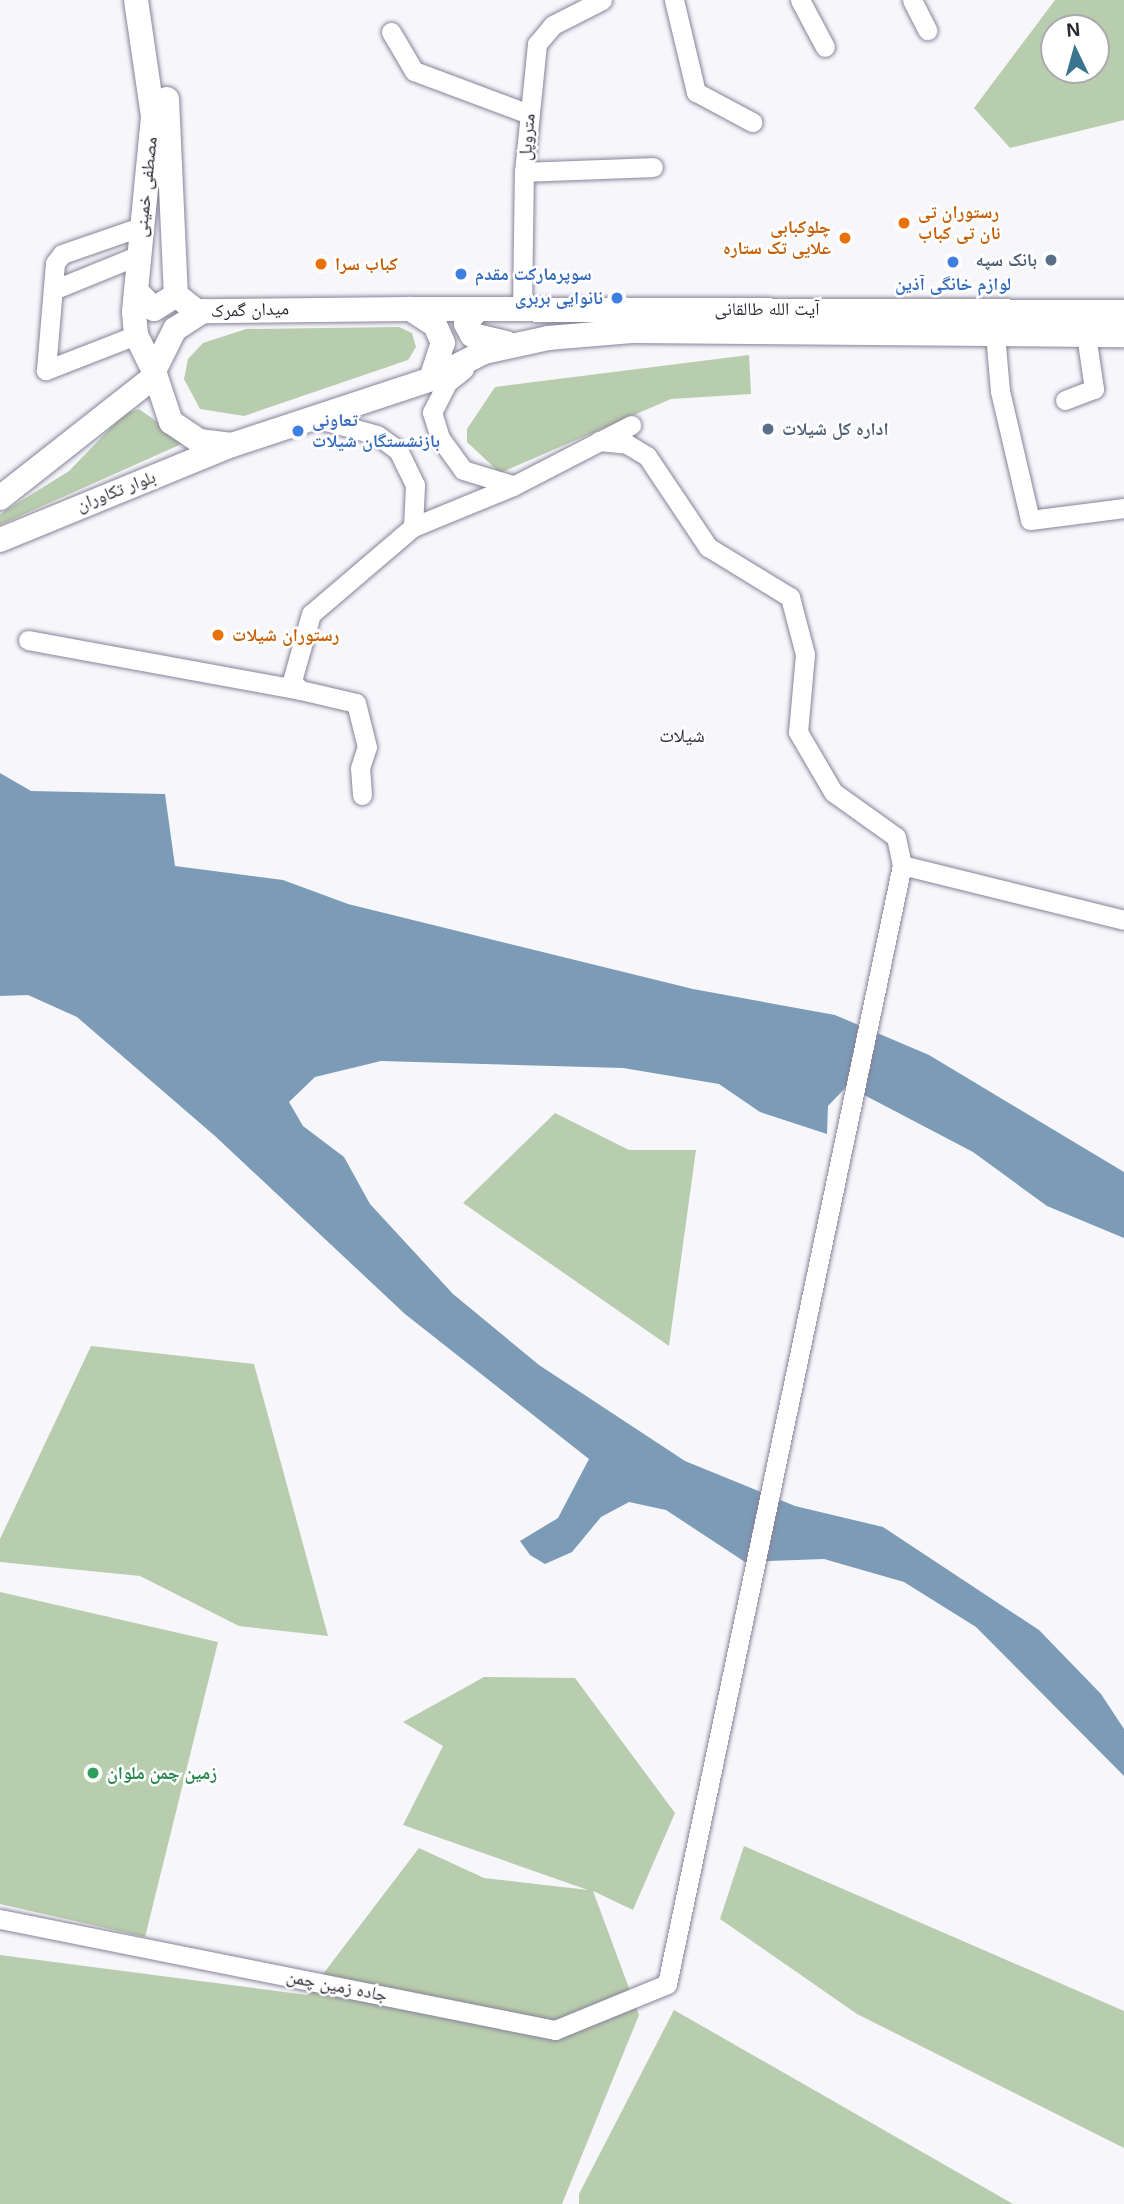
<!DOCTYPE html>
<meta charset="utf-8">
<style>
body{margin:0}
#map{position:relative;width:1124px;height:2204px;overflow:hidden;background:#f7f6fb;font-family:Arial,"Noto Naskh Arabic",sans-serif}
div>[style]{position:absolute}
.green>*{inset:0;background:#b8cdad}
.water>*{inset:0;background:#7c9bb7}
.roads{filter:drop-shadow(0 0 2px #888299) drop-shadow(0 0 2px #888299)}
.minor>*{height:19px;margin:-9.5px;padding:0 9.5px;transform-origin:9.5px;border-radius:9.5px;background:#fff}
.major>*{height:24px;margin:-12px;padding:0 12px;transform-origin:12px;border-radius:12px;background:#fff}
.dots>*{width:19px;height:19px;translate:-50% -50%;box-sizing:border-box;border:4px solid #fff;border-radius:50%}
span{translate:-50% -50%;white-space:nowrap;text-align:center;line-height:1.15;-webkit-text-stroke:5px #fff;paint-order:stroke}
.street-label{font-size:18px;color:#2b2832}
.food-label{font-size:18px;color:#c56008;font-weight:700}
.left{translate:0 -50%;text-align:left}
.right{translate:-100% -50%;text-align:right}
.service-label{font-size:18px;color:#4e5e75;font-weight:700}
.shop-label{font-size:18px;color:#366cbe;font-weight:700}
.leisure-label{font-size:18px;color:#27864d;font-weight:700}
.neighbourhood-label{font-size:19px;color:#312b3e}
.north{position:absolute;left:1040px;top:14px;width:70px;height:70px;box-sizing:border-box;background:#fff;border:2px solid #aaa9ad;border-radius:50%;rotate:355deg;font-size:19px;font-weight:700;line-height:28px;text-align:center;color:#2b2832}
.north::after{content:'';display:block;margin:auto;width:24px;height:32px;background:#3a748d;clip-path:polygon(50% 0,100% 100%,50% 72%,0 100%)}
</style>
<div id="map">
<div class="green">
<div style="clip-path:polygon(evenodd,1055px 0,1124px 0,1124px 120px,1010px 148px,974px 108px,1055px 0,1054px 28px,1096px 28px,1096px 70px,1054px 70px,1054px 28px)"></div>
<div style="clip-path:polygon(399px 327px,412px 333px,416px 347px,408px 360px,244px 416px,200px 409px,184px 379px,188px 359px,203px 343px,246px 329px)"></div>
<div style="clip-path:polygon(749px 355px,751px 394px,671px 399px,500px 473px,467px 442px,467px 429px,495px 387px)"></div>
<div style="clip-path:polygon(139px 409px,186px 442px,0 525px,0 514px,69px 471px,124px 414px)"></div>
<div style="clip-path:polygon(555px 1113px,629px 1150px,696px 1150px,669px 1346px,463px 1203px)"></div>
<div style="clip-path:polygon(91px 1346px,254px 1364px,328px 1636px,239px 1626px,140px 1576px,0 1562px,0 1539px)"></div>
<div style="clip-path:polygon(0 1592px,218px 1642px,145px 1937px,0 1904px)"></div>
<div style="clip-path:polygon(484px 1677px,575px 1678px,675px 1813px,633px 1910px,593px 1891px,639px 2015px,562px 2204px,0 2204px,0 1955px,307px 1995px,419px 1848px,484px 1878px,588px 1890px,403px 1825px,443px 1746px,403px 1722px)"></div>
<div style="clip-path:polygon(744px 1846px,1124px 2011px,1124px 2148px,857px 2014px,720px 1919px)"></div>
<div style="clip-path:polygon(674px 2010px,1013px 2204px,579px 2204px,579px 2194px)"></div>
</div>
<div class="water">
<div style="clip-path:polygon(0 773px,31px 791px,165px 794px,175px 866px,283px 880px,348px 904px,693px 989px,835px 1015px,929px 1055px,1124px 1172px,1124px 1238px,1047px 1206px,973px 1152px,847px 1086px,828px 1106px,827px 1134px,760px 1112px,719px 1084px,623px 1068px,381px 1061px,315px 1077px,289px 1102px,303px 1126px,344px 1157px,370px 1204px,453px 1294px,539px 1365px,685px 1461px,795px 1506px,883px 1527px,1039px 1630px,1101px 1694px,1124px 1729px,1124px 1776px,976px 1627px,904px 1582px,824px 1559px,745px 1562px,666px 1510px,629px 1502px,601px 1517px,572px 1552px,545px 1564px,530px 1555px,520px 1541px,558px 1518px,589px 1459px,405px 1314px,215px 1136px,77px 1017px,28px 995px,0 996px)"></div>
</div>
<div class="roads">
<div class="minor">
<div style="left:674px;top:0;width:95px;rotate:76.6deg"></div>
<div style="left:696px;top:92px;width:64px;rotate:28.2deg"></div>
<div style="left:800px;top:0;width:53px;rotate:62deg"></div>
<div style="left:912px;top:0;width:34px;rotate:63deg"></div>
<div style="left:391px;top:32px;width:45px;rotate:59.5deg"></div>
<div style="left:414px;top:71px;width:123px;rotate:20.5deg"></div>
<div style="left:524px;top:172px;width:129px;rotate:-2.2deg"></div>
<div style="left:53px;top:290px;width:93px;rotate:-22.1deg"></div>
<div style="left:522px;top:309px;width:137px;rotate:-89.2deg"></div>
<div style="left:524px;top:172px;width:129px;rotate:-84.2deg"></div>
<div style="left:537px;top:44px;width:25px;rotate:-50deg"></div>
<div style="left:553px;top:25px;width:55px;rotate:-27deg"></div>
<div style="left:995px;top:334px;width:57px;rotate:85deg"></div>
<div style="left:1000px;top:391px;width:132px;rotate:76.9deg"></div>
<div style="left:1030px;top:520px;width:95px;rotate:-7.3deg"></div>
<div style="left:136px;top:335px;width:97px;rotate:158.7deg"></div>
<div style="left:46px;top:370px;width:107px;rotate:-85.2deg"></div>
<div style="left:55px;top:263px;width:11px;rotate:-52deg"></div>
<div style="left:62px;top:254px;width:86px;rotate:-19.1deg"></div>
<div style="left:464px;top:369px;width:22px;rotate:141deg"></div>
<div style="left:447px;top:383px;width:33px;rotate:117deg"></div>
<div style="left:432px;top:412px;width:27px;rotate:73deg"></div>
<div style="left:440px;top:438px;width:39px;rotate:54deg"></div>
<div style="left:463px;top:470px;width:51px;rotate:17deg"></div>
<div style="left:1065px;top:400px;width:31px;rotate:-21deg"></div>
<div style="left:1094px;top:389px;width:55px;rotate:-98.4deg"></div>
<div style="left:315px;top:418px;width:64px;rotate:15.3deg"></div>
<div style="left:377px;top:435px;width:26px;rotate:36deg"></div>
<div style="left:398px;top:450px;width:39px;rotate:64deg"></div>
<div style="left:415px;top:485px;width:42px;rotate:92.7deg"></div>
<div style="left:599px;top:441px;width:28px;rotate:6deg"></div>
<div style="left:627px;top:444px;width:23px;rotate:31deg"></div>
<div style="left:647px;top:456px;width:110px;rotate:56.2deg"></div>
<div style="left:708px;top:547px;width:96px;rotate:31.4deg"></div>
<div style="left:790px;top:597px;width:59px;rotate:75.3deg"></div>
<div style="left:805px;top:654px;width:78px;rotate:95.1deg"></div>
<div style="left:798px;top:732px;width:69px;rotate:59.7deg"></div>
<div style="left:833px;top:792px;width:77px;rotate:35.5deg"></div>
<div style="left:896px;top:837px;width:29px;rotate:78deg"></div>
<div style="left:902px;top:865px;width:229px;rotate:13.9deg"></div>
<div style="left:28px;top:640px;width:277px;rotate:10.4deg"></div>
<div style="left:362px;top:795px;width:27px;rotate:-94deg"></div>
<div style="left:360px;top:768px;width:22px;rotate:-72deg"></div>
<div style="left:367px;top:747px;width:45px;rotate:-104deg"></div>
<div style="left:356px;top:703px;width:57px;rotate:-166.9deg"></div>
<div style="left:300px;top:690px;width:12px;rotate:-132deg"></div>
<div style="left:292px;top:681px;width:70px;rotate:-74.2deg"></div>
<div style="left:311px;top:614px;width:134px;rotate:-40.5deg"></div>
<div style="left:413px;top:527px;width:108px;rotate:-22.3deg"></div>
<div style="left:513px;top:486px;width:133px;rotate:-27.3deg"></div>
<div style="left:0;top:1919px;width:566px;rotate:11.31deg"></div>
<div style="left:555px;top:2030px;width:121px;rotate:-22.3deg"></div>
<div style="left:667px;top:1984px;width:1143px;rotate:-78.14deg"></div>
</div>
<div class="major">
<div style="left:136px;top:0;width:118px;rotate:81.7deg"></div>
<div style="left:153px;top:117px;width:196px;rotate:95.6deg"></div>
<div style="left:134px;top:312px;width:23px;rotate:85deg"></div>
<div style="left:136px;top:335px;width:40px;rotate:63.4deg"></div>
<div style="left:167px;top:99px;width:196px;rotate:87.4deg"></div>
<div style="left:176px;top:295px;width:29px;rotate:38deg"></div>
<div style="left:136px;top:291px;width:25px;rotate:45deg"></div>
<div style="left:154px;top:309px;width:26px;rotate:-32deg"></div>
<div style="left:411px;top:309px;width:713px;rotate:0.24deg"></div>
<div style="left:476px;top:311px;width:16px;rotate:128deg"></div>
<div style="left:466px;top:324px;width:13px;rotate:61deg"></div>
<div style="left:472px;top:335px;width:35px;rotate:13deg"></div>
<div style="left:431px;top:379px;width:38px;rotate:-72deg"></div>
<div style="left:443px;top:343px;width:20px;rotate:-114deg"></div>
<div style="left:435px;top:325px;width:30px;rotate:-147deg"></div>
<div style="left:410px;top:309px;width:207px;rotate:179.4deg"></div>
<div style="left:203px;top:311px;width:33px;rotate:147deg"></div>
<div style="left:175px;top:329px;width:47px;rotate:116.6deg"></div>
<div style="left:154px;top:371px;width:54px;rotate:71.6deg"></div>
<div style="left:171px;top:422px;width:34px;rotate:34deg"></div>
<div style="left:199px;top:441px;width:33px;rotate:7deg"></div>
<div style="left:232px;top:445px;width:210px;rotate:-18.3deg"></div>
<div style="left:431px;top:379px;width:59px;rotate:-27deg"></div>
<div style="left:484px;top:352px;width:66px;rotate:-12.3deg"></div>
<div style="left:548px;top:338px;width:84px;rotate:-4.8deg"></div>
<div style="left:632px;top:331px;width:492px;rotate:0.5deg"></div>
<div style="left:0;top:498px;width:197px;rotate:-38.2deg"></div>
<div style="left:0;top:540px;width:248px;rotate:-22.3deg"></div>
</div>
</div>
<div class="dots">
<div style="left:904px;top:223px;background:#e8710a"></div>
<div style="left:845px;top:238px;background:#e8710a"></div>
<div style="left:1051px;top:260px;background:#5c6f8a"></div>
<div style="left:953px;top:262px;background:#3f7fe0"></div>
<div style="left:321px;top:264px;background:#e8710a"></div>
<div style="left:461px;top:274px;background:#3f7fe0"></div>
<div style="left:617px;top:298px;background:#3f7fe0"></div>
<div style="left:768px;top:429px;background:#5c6f8a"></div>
<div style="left:298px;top:431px;background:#3f7fe0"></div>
<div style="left:218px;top:635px;background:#e8710a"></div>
<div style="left:93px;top:1773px;background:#2e9e5b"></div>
</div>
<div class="street-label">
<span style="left:527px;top:137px;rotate:-85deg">متروپل</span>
<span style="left:146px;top:187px;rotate:-84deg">مصطفی خمینی</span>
<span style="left:767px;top:309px">آیت الله طالقانی</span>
<span style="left:250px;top:310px;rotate:-2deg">میدان گمرک</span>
<span style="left:116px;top:491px;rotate:-21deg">بلوار تکاوران</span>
<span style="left:337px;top:1986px;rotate:11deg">جاده زمین چمن</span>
</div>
<div class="food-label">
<span class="left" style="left:918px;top:223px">رستوران تی<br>نان تی کباب</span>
<span class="right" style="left:831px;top:238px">چلوکبابی<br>علایی تک ستاره</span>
<span class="left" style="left:335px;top:264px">کباب سرا</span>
<span class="left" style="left:232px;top:635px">رستوران شیلات</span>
</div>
<div class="service-label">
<span class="right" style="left:1037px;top:260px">بانک سپه</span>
<span class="left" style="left:782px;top:429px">اداره کل شیلات</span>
</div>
<div class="shop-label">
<span class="left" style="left:475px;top:274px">سوپرمارکت مقدم</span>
<span style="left:953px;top:284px">لوازم خانگی آذین</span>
<span class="right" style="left:603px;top:298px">نانوایی بربری</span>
<span class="left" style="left:312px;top:431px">تعاونی<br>بازنشستگان شیلات</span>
</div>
<div class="leisure-label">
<span class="left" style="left:107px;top:1773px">زمین چمن ملوان</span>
</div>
<div class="neighbourhood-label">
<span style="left:682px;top:736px">شیلات</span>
</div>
<div class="north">N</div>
</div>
